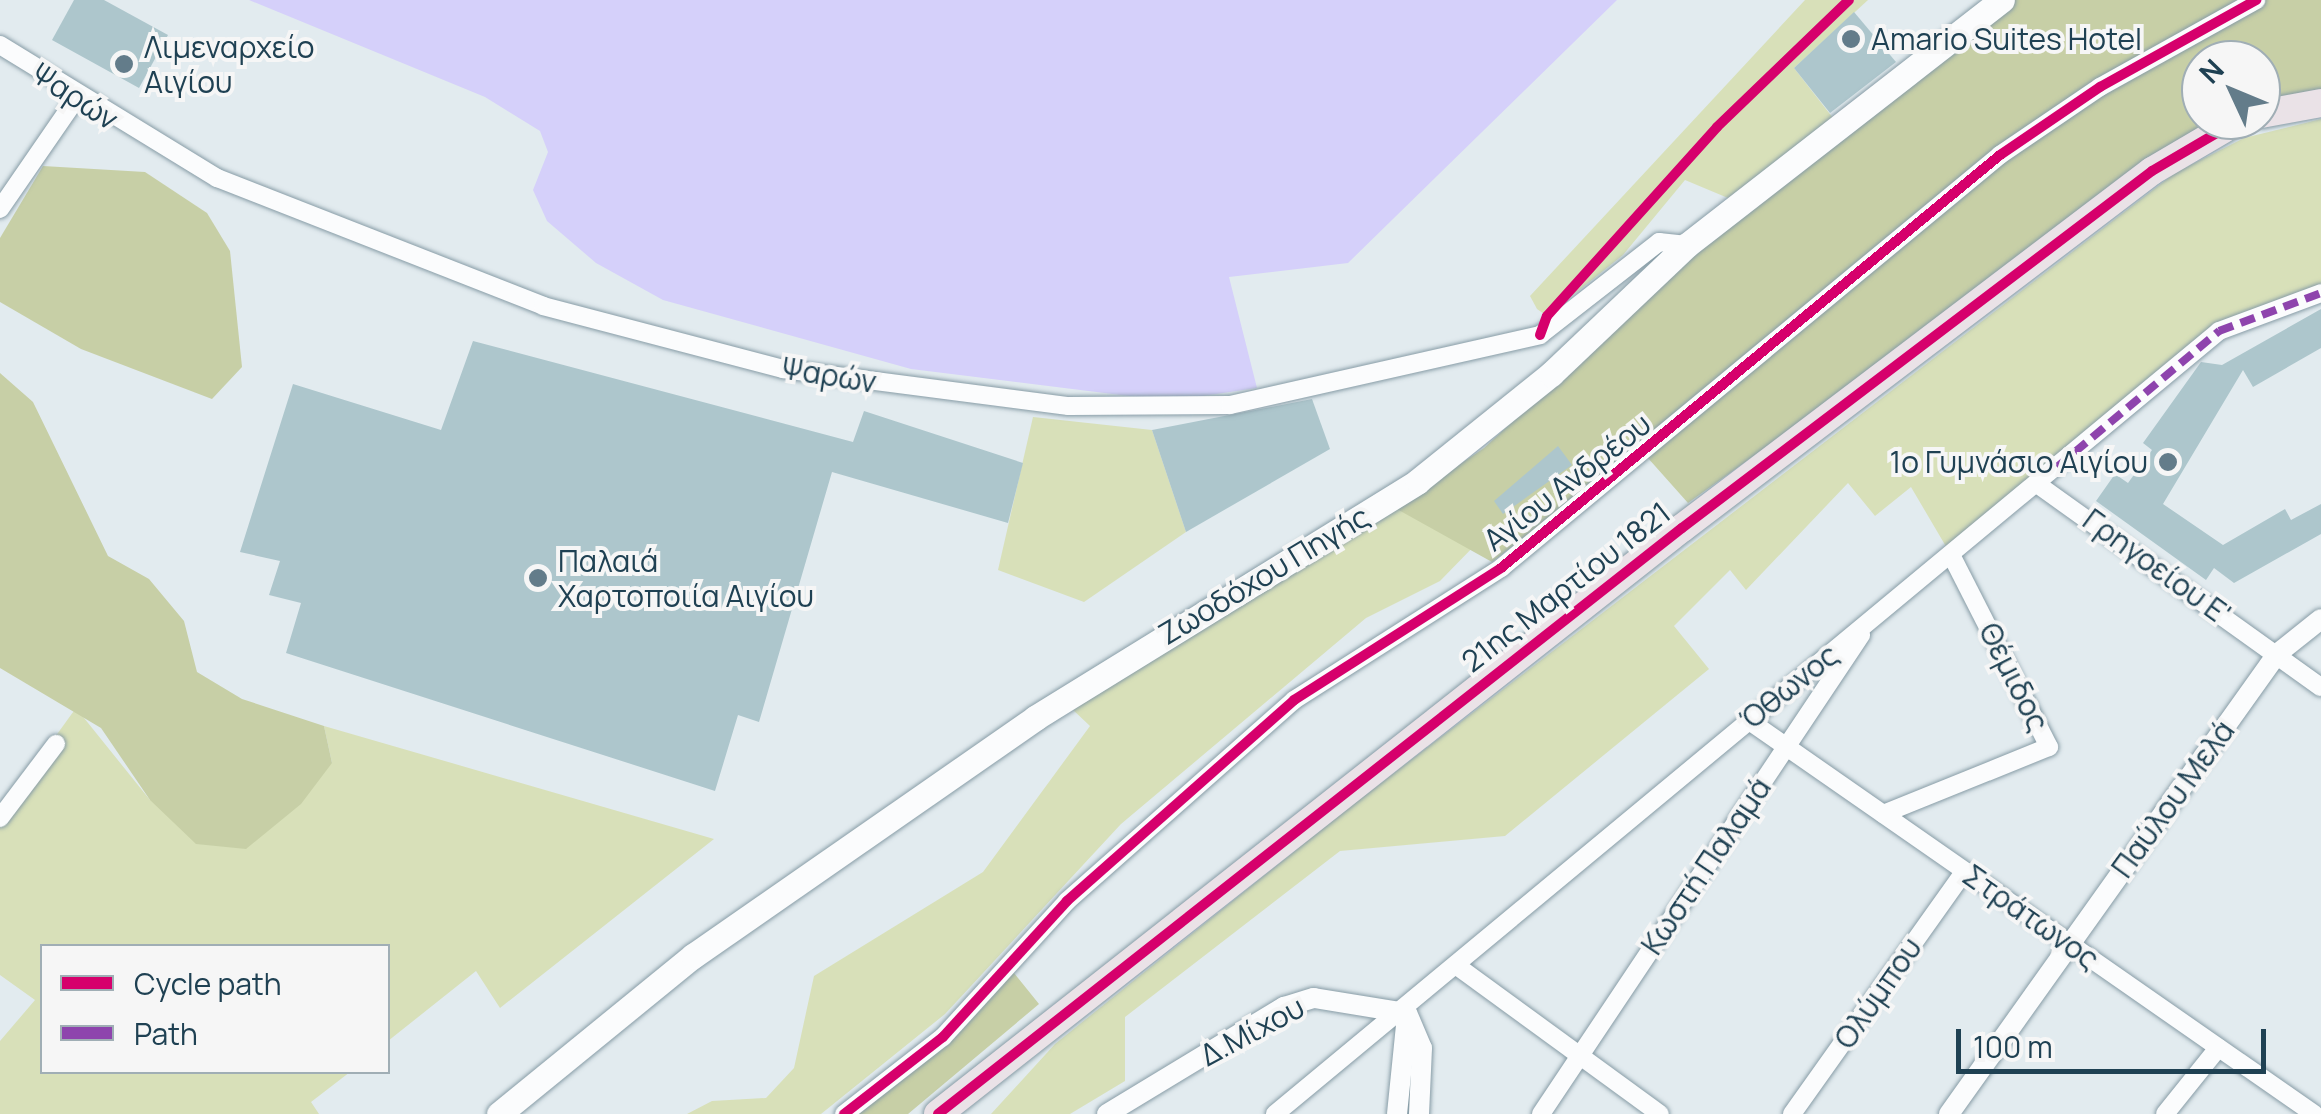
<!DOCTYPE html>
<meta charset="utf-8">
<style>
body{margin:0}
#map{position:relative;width:2321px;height:1114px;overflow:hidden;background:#e2ebef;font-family:Manrope,sans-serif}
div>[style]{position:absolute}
.green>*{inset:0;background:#d8e0b9}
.forest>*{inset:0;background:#c7cfa6}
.water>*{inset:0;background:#d5d0fa}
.building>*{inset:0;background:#adc6cc}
.roads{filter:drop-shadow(0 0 2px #879ca6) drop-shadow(0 0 2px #879ca6)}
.minor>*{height:18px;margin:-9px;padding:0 9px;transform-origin:9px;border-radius:9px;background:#fbfcfd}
.tertiary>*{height:20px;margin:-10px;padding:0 10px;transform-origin:10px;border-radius:10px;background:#fbfcfd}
.secondary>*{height:25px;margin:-12.5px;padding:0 12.5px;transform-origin:12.5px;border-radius:12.5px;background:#fbfcfd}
.primary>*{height:28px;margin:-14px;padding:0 14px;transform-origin:14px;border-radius:14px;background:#eae2e7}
.quiet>*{height:8px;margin-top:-4px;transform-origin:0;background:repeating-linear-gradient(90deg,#8e44ad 0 15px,transparent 0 23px)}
.cycleway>*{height:10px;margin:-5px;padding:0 5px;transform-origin:5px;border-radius:5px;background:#d6006c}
.dots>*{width:28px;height:28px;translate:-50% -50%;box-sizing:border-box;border:5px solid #f6f6f6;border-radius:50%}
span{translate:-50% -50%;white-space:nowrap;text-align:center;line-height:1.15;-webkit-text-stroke:8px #f6f6f6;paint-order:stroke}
.poi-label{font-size:30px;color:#1f4153}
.left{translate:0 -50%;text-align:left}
.right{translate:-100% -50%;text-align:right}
.street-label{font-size:30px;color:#1f4153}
.legend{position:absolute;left:40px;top:944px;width:350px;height:130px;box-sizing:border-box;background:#f6f6f6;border:2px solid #a0aeb5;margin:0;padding:12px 18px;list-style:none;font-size:30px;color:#1f4153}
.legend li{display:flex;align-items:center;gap:20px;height:50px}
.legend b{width:50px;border:2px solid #a0aeb5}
.north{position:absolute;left:2181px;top:40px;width:100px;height:100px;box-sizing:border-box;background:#f6f6f6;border:2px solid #a0aeb5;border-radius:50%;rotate:314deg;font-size:28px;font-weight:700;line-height:40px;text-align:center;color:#1f4153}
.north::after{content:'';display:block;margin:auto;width:35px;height:45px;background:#637c8a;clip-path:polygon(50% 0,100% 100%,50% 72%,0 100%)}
.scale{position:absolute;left:1956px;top:1029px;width:310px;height:45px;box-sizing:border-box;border:5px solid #1f4153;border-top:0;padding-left:12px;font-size:30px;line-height:35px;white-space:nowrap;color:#1f4153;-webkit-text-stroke:8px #f6f6f6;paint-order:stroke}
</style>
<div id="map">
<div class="green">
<div style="clip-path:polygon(1805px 0,1868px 0,1794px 68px,1833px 118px,1728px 198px,1685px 180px,1623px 255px,1547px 316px,1537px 309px,1530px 296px)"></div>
<div style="clip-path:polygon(2321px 119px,2321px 293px,2219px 331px,1951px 555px,1911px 487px,1875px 516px,1848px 483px,1746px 590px,1730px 570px,1674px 626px,1709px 669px,1505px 836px,1340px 851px,1125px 1017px,1125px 1081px,1070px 1114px,991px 1114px,1055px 1044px,1342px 813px,2175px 173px,2244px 138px)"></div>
<div style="clip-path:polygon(1033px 417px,1152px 430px,1186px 532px,1084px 602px,998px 570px)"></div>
<div style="clip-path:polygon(1409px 498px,1479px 541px,1440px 581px,1366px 618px,1121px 824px,945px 1014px,821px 1114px,687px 1114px,712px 1101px,766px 1098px,794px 1068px,814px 976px,983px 872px,1090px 726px,1072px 709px)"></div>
<div style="clip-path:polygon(76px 708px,150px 800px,332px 763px,324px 726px,714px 839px,500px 1008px,476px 971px,388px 1041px,388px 946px,42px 946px,42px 1072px,350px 1072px,311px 1102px,319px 1114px,0 1114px,0 1041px,35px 1000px,0 975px,0 813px)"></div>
</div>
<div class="forest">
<div style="clip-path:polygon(2002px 0,2321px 0,2321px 90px,2261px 106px,2261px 60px,2201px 60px,2201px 120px,2222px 120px,1688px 503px,1639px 448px,1492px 562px,1395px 508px,1484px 448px,1691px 257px)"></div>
<div style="clip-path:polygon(43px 166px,145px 172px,207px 213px,230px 251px,242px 367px,212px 399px,81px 349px,0 302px,0 238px)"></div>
<div style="clip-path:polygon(0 373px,33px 402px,108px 556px,149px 579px,184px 621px,197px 672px,242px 699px,324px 726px,332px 763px,301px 804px,246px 849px,196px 844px,150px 800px,101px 728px,0 668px)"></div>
<div style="clip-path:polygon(1010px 968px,1039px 1004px,908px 1114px,859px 1114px,946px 1042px)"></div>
</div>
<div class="water">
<div style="clip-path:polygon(249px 0,1617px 0,1348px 263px,1229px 277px,1257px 388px,1169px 401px,911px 369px,663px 300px,596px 263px,547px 221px,533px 190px,548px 152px,540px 131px,485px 97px)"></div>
</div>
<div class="building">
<div style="clip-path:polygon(74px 0,104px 0,168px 35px,139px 88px,52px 40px)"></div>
<div style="clip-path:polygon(1854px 12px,1896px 62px,1830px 113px,1794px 68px)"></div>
<div style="clip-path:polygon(2321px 309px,2321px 348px,2253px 387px,2243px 370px,2163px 504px,2223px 545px,2285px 509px,2291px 520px,2321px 504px,2321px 534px,2234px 583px,2214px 568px,2206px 580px,2096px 501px,2115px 474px,2128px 483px,2152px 450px,2143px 443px,2201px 362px,2222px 365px)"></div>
<div style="clip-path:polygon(473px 341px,853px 442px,864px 411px,1023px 463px,1008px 523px,832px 472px,759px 722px,738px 715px,715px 791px,286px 653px,301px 603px,269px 595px,280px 561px,240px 552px,293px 384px,441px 430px)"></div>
<div style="clip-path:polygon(1312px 399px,1330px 449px,1186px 532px,1152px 430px)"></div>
<div style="clip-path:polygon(1558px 446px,1572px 465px,1503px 514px,1494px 501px)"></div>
</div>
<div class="roads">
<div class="minor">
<div style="left:0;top:45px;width:255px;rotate:31.5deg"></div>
<div style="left:217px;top:178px;width:350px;rotate:21.4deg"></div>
<div style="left:543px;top:306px;width:248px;rotate:14.7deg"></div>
<div style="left:783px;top:369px;width:288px;rotate:7.4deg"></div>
<div style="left:1069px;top:406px;width:161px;rotate:-0.4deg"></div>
<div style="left:1230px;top:405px;width:318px;rotate:-12.7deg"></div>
<div style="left:1540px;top:335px;width:151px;rotate:-38deg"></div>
<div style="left:1659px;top:242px;width:28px;rotate:6deg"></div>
<div style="left:0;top:209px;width:134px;rotate:-55.4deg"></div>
<div style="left:2037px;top:484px;width:349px;rotate:35.6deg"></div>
<div style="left:1748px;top:720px;width:690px;rotate:34.84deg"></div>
<div style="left:1883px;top:814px;width:179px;rotate:-22deg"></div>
<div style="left:2049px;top:747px;width:216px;rotate:-117deg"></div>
<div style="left:0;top:818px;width:93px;rotate:-52.9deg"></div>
<div style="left:1457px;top:966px;width:251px;rotate:36.1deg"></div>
<div style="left:844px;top:1114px;width:125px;rotate:-37.9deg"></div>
<div style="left:943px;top:1037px;width:184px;rotate:-47.6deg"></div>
<div style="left:1067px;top:901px;width:303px;rotate:-41.5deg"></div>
<div style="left:1294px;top:700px;width:246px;rotate:-32.5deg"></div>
<div style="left:1501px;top:568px;width:648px;rotate:-39.61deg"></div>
<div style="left:2000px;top:155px;width:121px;rotate:-34.2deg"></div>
<div style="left:2100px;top:87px;width:179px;rotate:-29.1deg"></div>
<div style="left:1275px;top:1114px;width:1226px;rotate:-39.67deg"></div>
<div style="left:2219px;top:331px;width:109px;rotate:-20.4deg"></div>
<div style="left:1541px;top:1114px;width:576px;rotate:-56.25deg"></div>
<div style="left:1792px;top:1114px;width:298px;rotate:-54.6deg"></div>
<div style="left:2165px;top:1114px;width:85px;rotate:-51.2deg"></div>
</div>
<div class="tertiary">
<div style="left:1407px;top:1013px;width:38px;rotate:67deg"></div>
<div style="left:1422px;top:1048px;width:66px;rotate:92.6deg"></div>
<div style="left:1107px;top:1114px;width:207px;rotate:-31.2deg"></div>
<div style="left:1284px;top:1007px;width:31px;rotate:-17deg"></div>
<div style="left:1314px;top:998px;width:94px;rotate:9.2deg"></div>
<div style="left:1397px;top:1114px;width:100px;rotate:-84.2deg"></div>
<div style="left:1949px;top:1114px;width:565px;rotate:-54.51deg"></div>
<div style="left:2277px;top:654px;width:56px;rotate:-38.5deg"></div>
</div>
<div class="secondary">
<div style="left:499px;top:1114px;width:250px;rotate:-39.2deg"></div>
<div style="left:693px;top:956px;width:417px;rotate:-34.8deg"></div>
<div style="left:1035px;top:718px;width:450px;rotate:-31.7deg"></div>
<div style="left:1418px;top:481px;width:171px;rotate:-38.8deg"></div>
<div style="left:1551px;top:374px;width:187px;rotate:-43.5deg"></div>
<div style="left:1687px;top:245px;width:399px;rotate:-37.9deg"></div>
</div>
<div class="primary">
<div style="left:2261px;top:114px;width:61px;rotate:-10.4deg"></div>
<div style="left:938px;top:1114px;width:947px;rotate:-38.23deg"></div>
<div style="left:1682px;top:528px;width:590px;rotate:-37.22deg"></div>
<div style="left:2152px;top:171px;width:101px;rotate:-30.4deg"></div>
</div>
</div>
<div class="quiet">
<div style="left:2057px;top:467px;width:212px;rotate:-40deg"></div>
<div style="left:2219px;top:331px;width:109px;rotate:-20.4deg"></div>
</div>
<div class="cycleway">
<div style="left:1540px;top:335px;width:20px;rotate:-70deg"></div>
<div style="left:1547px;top:316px;width:254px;rotate:-48deg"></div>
<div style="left:1717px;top:127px;width:183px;rotate:-43.9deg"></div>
<div style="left:844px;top:1114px;width:125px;rotate:-37.9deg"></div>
<div style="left:943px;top:1037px;width:184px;rotate:-47.6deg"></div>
<div style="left:1067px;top:901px;width:303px;rotate:-41.5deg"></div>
<div style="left:1294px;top:700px;width:246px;rotate:-32.5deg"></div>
<div style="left:1501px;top:568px;width:648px;rotate:-39.61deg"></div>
<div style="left:2000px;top:155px;width:121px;rotate:-34.2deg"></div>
<div style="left:2100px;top:87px;width:179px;rotate:-29.1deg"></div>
<div style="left:938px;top:1114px;width:947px;rotate:-38.23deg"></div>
<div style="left:1682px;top:528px;width:590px;rotate:-37.22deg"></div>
<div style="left:2152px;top:171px;width:101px;rotate:-30.4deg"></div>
</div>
<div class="dots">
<div style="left:1851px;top:39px;background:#637c8a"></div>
<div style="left:124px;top:64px;background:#637c8a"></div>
<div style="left:2168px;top:462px;background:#637c8a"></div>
<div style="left:538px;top:578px;background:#637c8a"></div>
</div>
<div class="poi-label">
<span class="left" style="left:1871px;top:39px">Amario Suites Hotel</span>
<span class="left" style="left:144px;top:64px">Λιμεναρχείο<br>Αιγίου</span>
<span class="right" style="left:2148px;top:462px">1ο Γυμνάσιο Αιγίου</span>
<span class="left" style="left:558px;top:578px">Παλαιά<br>Χαρτοποιία Αιγίου</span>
</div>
<div class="street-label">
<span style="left:75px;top:96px;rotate:33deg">Ψαρών</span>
<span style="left:829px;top:375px;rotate:9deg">Ψαρών</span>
<span style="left:1567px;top:482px;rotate:-38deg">Αγίου Ανδρέου</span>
<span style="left:2157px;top:567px;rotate:36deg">Γρηγοείου Ε'</span>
<span style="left:1264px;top:575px;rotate:-31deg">Ζωοδόχου Πηγής</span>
<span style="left:1566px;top:587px;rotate:-38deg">21ης Μαρτίου 1821</span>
<span style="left:2014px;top:677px;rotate:63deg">Θέμιδος</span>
<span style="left:1789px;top:687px;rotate:-39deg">Όθωνος</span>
<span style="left:2173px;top:799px;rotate:-54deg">Παύλου Μελά</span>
<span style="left:1706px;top:866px;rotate:-56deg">Κωστή Παλαμά</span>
<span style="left:2031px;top:917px;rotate:35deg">Στράτωνος</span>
<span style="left:1878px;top:993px;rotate:-55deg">Ολύμπου</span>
<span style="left:1252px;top:1031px;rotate:-28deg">Δ.Μίχου</span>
</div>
<ul class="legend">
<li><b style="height:12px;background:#d6006c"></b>Cycle path</li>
<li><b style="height:12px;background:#8e44ad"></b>Path</li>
</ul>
<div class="north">N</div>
<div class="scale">100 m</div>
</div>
